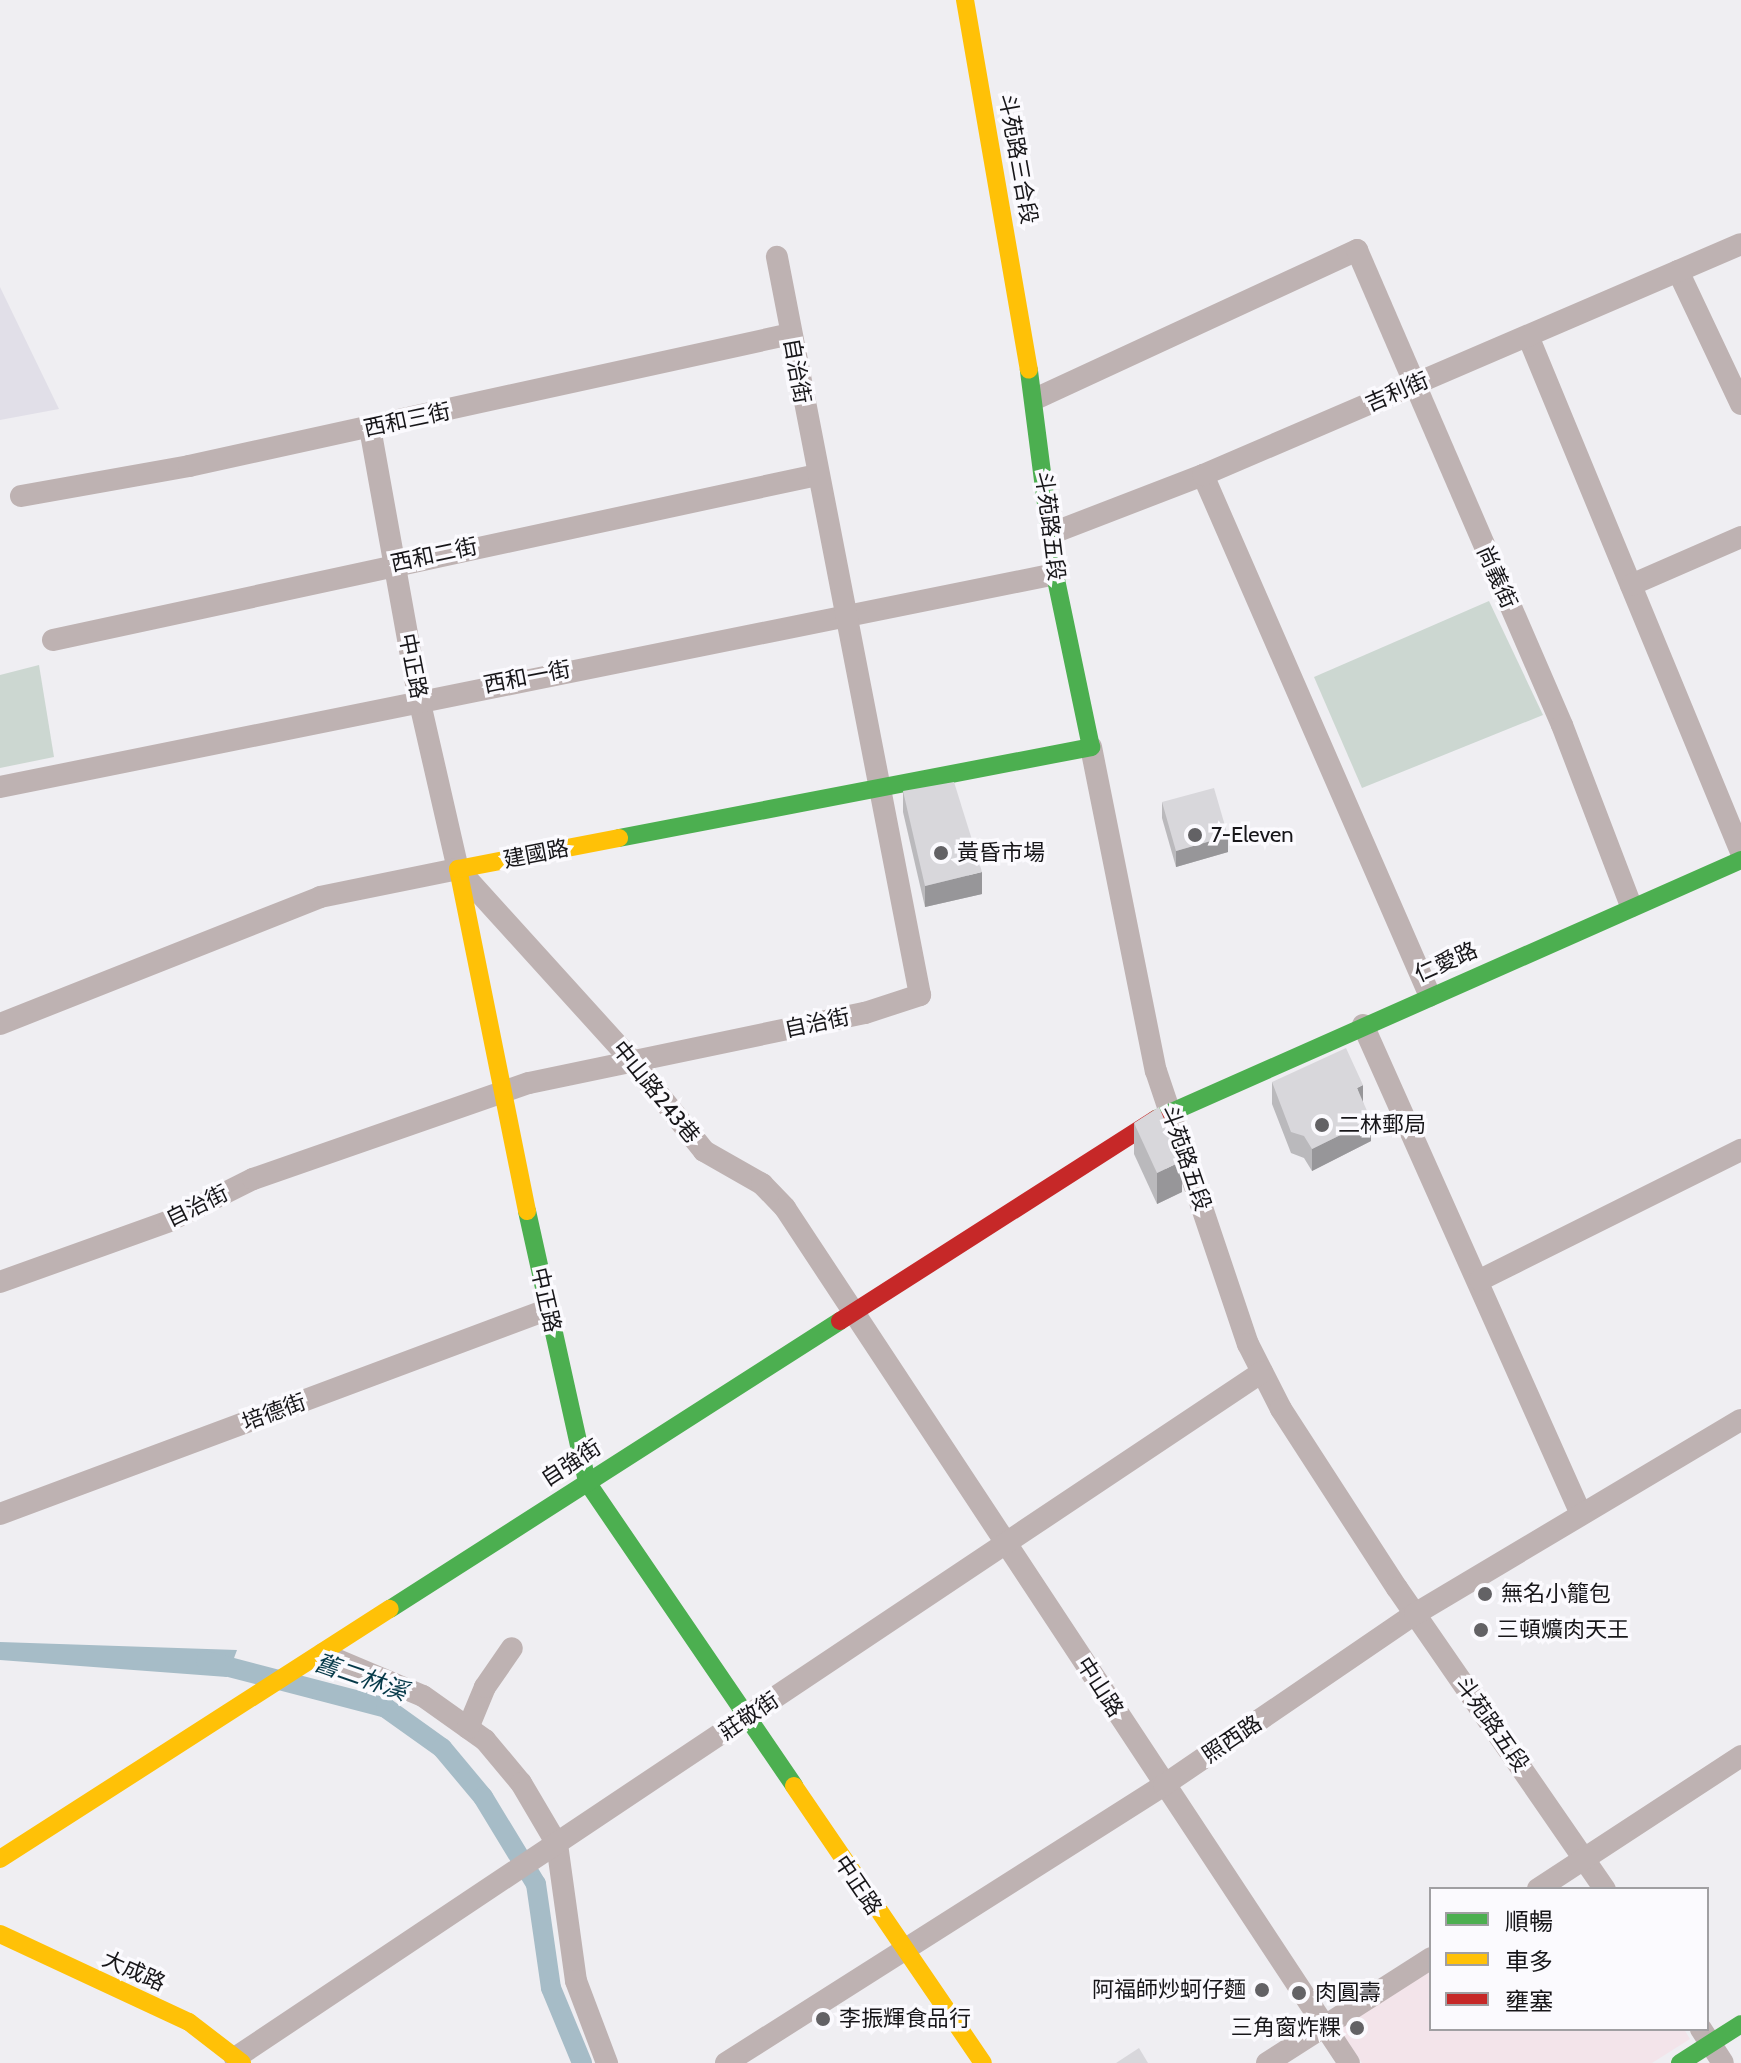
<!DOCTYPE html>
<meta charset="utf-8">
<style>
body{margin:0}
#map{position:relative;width:1741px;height:2063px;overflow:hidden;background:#efeef2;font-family:Cabin,"Noto Sans TC",sans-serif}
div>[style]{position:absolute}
.commercial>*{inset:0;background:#f3e4ea}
.built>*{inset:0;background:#e1dfe8}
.green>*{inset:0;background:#ccd7d1}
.water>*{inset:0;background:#a6bcc7}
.canal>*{height:20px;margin:-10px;padding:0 10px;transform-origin:10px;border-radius:10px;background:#a6bcc7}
.street>*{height:22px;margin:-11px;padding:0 11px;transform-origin:11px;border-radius:11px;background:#beb2b2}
.fast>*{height:18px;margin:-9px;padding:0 9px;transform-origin:9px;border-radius:9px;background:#4caf50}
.slow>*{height:18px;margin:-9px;padding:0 9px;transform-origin:9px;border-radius:9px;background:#ffc107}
.jam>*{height:18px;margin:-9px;padding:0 9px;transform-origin:9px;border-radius:9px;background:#c62828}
.wall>*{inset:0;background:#bab9bc}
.shaded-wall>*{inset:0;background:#979699}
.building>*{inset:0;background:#d8d7db}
.dots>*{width:22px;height:22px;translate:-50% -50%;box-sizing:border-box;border:4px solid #fbfafe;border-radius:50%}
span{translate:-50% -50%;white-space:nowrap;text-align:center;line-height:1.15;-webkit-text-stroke:7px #fbfafe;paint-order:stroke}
.street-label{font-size:22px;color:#171619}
.poi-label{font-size:22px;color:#171619}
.left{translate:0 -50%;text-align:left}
.right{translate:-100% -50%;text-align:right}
.water-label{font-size:24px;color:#043848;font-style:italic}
.legend{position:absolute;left:1429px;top:1887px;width:280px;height:144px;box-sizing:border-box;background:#fbfafe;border:2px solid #a09fa2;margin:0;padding:10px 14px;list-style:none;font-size:24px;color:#171619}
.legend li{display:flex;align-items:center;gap:16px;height:40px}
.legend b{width:40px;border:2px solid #a09fa2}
</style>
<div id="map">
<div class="commercial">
<div style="clip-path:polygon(1431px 1970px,1431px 2029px,1684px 2029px,1690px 2039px,1652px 2063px,1362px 2063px,1338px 2028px)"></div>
</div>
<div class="built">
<div style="clip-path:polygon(0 287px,59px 409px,0 420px)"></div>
</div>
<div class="green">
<div style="clip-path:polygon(1489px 601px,1543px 715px,1362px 788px,1314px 677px)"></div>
<div style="clip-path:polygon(39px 665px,54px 757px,0 768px,0 675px)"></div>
</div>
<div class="water">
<div style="clip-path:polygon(0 1642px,237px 1650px,227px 1677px,0 1660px)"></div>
</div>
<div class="canal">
<div style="left:206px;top:1661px;width:186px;rotate:14.6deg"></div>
<div style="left:386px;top:1708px;width:69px;rotate:35.5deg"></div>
<div style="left:442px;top:1748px;width:64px;rotate:50.1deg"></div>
<div style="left:483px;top:1797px;width:102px;rotate:58.7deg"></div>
<div style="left:536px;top:1884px;width:105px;rotate:81.8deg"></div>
<div style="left:551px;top:1988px;width:81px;rotate:67.5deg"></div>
</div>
<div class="street">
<div style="left:1678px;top:271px;width:147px;rotate:64.7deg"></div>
<div style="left:1528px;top:336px;width:558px;rotate:67.57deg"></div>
<div style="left:1035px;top:399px;width:355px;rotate:-24.8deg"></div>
<div style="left:1357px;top:250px;width:517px;rotate:66.66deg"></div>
<div style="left:1562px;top:725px;width:194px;rotate:69.1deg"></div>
<div style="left:370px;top:428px;width:275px;rotate:79.8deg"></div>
<div style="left:419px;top:699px;width:174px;rotate:77.1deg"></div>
<div style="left:458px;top:869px;width:259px;rotate:47.8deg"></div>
<div style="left:632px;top:1061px;width:115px;rotate:51.3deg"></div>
<div style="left:704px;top:1151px;width:67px;rotate:29.6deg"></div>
<div style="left:762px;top:1184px;width:33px;rotate:46deg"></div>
<div style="left:785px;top:1208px;width:1024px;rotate:56.59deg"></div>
<div style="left:1203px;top:475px;width:568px;rotate:66.46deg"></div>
<div style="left:21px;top:496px;width:171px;rotate:-10.1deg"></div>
<div style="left:189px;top:466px;width:616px;rotate:-12.37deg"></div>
<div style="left:1050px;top:534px;width:164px;rotate:-21.1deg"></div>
<div style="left:1203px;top:475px;width:585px;rotate:-23.24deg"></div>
<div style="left:1631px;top:585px;width:120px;rotate:-23.6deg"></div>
<div style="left:53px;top:640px;width:782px;rotate:-12.19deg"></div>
<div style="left:1091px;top:747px;width:330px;rotate:78.7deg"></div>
<div style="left:1156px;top:1071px;width:288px;rotate:71.4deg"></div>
<div style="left:1248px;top:1344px;width:73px;rotate:63.1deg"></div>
<div style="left:1281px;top:1409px;width:213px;rotate:57.1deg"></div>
<div style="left:1397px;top:1588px;width:366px;rotate:55.4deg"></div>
<div style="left:0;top:787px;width:1076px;rotate:-11.41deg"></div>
<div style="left:0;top:1024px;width:344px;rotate:-21.6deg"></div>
<div style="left:320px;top:897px;width:141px;rotate:-11.5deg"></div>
<div style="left:1363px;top:1025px;width:533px;rotate:65.98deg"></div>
<div style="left:1480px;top:1280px;width:292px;rotate:-26.5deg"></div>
<div style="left:0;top:1282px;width:180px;rotate:-19.8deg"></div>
<div style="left:169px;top:1221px;width:94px;rotate:-26.6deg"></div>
<div style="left:253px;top:1179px;width:292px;rotate:-19.2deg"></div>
<div style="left:529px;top:1083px;width:343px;rotate:-11.8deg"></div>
<div style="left:865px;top:1013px;width:58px;rotate:-18.1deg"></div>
<div style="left:920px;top:995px;width:752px;rotate:-100.97deg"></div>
<div style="left:0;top:1514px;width:586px;rotate:-20.48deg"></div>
<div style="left:323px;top:1654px;width:108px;rotate:22.8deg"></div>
<div style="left:423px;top:1696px;width:76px;rotate:35.4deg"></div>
<div style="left:485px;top:1740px;width:56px;rotate:50.1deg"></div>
<div style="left:521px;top:1783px;width:71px;rotate:59.5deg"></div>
<div style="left:557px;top:1844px;width:138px;rotate:82.1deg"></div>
<div style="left:576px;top:1981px;width:88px;rotate:69.3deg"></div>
<div style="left:468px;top:1728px;width:44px;rotate:-67.5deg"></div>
<div style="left:485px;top:1687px;width:47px;rotate:-55.3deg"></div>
<div style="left:1538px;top:1889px;width:243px;rotate:-33.2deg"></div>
<div style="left:1701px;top:2029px;width:40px;rotate:57.1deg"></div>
<div style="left:235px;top:2058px;width:1235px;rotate:-33.74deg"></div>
<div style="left:726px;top:2063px;width:519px;rotate:-32.4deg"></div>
<div style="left:1164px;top:1785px;width:304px;rotate:-34.3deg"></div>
<div style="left:1415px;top:1614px;width:379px;rotate:-30.8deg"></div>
<div style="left:1267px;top:2063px;width:195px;rotate:-32.6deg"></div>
</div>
<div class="fast">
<div style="left:619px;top:838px;width:481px;rotate:-10.9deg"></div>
<div style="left:1091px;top:747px;width:177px;rotate:-101.8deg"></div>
<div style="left:1055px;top:574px;width:206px;rotate:-97.3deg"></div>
<div style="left:1156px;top:1119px;width:640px;rotate:-23.88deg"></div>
<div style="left:527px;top:1211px;width:278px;rotate:77.5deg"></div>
<div style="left:587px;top:1482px;width:368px;rotate:55.7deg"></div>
<div style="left:390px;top:1609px;width:534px;rotate:-32.62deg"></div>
<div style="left:1680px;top:2063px;width:72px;rotate:-32.6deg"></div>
</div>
<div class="slow">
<div style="left:965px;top:0;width:375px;rotate:80.2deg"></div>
<div style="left:527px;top:1211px;width:349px;rotate:-101.4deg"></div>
<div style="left:458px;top:869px;width:164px;rotate:-10.9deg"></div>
<div style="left:794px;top:1786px;width:335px;rotate:55.7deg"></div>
<div style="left:0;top:1859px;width:463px;rotate:-32.7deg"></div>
<div style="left:0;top:1934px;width:208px;rotate:25deg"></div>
<div style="left:189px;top:2022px;width:67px;rotate:37.7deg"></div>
</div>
<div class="jam">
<div style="left:840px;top:1321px;width:375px;rotate:-32.6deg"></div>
</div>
<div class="wall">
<div style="clip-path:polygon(903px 791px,982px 894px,925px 907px,903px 812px)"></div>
<div style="clip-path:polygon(1162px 802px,1228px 852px,1176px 867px,1162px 818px)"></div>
<div style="clip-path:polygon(1272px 1082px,1363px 1102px,1371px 1141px,1312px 1171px,1304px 1158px,1291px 1153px,1272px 1104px)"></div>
<div style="clip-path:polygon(1134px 1123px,1182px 1192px,1157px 1204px,1134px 1154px)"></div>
</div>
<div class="shaded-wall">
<div style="clip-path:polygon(1228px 836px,1228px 852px,1176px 867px,1176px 851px)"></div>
<div style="clip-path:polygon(982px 872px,982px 894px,925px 907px,925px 886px)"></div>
<div style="clip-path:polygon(1363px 1085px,1363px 1106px,1357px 1088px)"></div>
<div style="clip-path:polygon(1371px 1120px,1371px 1141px,1312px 1171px,1312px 1149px)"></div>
<div style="clip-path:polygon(1182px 1161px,1182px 1192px,1157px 1204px,1157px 1173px)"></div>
</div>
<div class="building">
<div style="clip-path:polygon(954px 782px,982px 872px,925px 886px,903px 791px)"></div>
<div style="clip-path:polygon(1214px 788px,1228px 836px,1176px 851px,1162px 802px)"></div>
<div style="clip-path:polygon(1346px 1048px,1363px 1085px,1357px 1088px,1371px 1120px,1312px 1149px,1304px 1136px,1291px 1132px,1272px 1082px)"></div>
<div style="clip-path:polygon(1159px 1107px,1182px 1161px,1157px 1173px,1134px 1123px)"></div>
<div style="clip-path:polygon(1139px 2048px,1148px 2063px,1116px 2063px)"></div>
</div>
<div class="dots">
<div style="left:1195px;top:835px;background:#636265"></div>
<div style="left:941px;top:853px;background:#636265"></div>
<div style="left:1322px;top:1125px;background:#636265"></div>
<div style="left:1485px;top:1594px;background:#636265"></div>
<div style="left:1481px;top:1630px;background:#636265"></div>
<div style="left:1262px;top:1990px;background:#636265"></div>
<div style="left:1299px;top:1993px;background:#636265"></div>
<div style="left:823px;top:2019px;background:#636265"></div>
<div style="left:1357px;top:2028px;background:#636265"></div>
</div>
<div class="street-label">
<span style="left:1018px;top:159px;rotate:80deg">斗苑路三合段</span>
<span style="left:797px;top:371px;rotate:80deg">自治街</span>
<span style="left:1397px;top:392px;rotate:-23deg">吉利街</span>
<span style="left:407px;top:420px;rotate:-12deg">西和三街</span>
<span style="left:1050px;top:526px;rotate:83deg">斗苑路五段</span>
<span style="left:434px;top:555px;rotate:-12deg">西和二街</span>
<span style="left:1497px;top:577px;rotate:66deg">尚義街</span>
<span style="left:413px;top:666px;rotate:79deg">中正路</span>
<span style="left:527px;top:677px;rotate:-11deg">西和一街</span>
<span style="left:536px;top:854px;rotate:-11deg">建國路</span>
<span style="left:1446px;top:962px;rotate:-24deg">仁愛路</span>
<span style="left:817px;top:1023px;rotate:-12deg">自治街</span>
<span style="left:656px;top:1092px;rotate:51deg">中山路243巷</span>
<span style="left:1186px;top:1158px;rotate:71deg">斗苑路五段</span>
<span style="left:197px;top:1206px;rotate:-26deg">自治街</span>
<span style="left:546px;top:1300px;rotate:77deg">中正路</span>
<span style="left:274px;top:1412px;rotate:-20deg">培德街</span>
<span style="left:571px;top:1463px;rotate:-33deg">自強街</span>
<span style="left:1100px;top:1687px;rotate:57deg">中山路</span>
<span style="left:749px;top:1716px;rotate:-34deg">莊敬街</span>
<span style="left:1492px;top:1724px;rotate:55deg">斗苑路五段</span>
<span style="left:1232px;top:1739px;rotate:-34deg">照西路</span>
<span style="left:858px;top:1885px;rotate:56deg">中正路</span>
<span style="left:134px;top:1971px;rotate:24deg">大成路</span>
</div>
<div class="poi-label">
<span class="left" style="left:1211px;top:835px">7-Eleven</span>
<span class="left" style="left:957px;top:853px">黃昏市場</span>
<span class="left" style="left:1338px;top:1125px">二林郵局</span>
<span class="left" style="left:1501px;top:1594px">無名小籠包</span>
<span class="left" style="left:1497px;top:1630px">三頓爌肉天王</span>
<span class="right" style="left:1246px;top:1990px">阿福師炒蚵仔麵</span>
<span class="left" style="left:1315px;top:1993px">肉圓壽</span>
<span class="left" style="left:839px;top:2019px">李振輝食品行</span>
<span class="right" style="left:1341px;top:2028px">三角窗炸粿</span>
</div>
<div class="water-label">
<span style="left:361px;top:1677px;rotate:19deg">舊二林溪</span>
</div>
<ul class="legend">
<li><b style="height:10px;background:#4caf50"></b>順暢</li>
<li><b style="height:10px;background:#ffc107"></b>車多</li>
<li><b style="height:10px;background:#c62828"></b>壅塞</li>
</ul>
</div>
